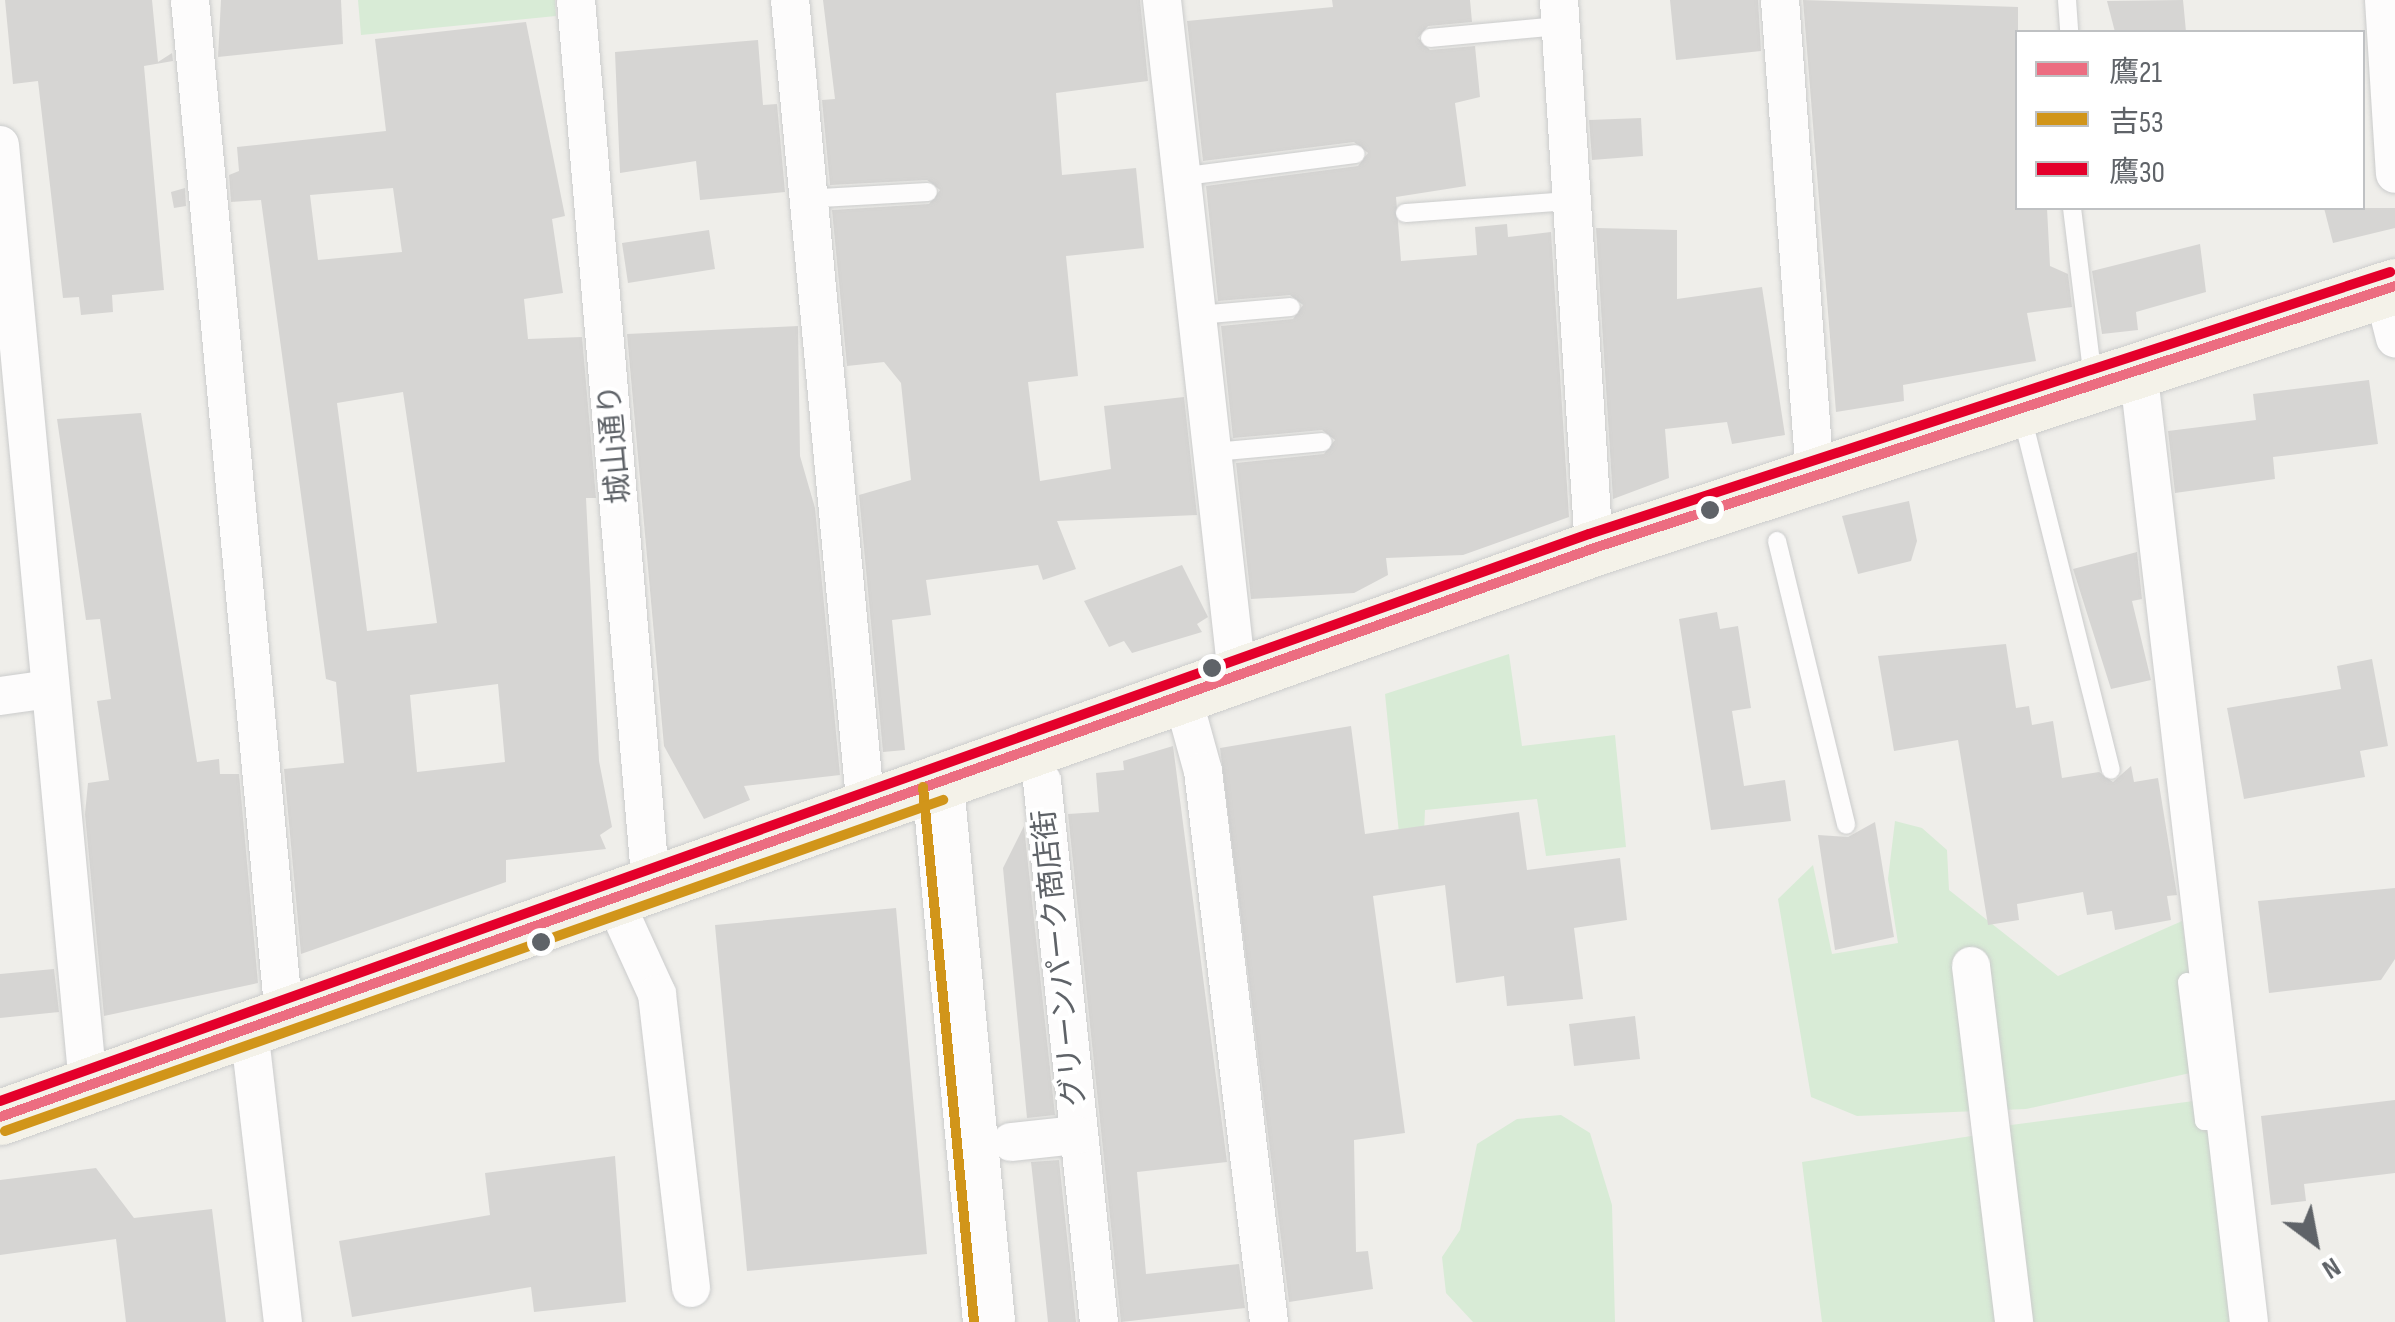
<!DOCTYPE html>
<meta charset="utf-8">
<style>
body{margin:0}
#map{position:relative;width:2395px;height:1322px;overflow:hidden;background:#efeeea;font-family:"Sofia Sans Condensed","Noto Sans JP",sans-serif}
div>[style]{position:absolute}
.green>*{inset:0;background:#d8ebd6}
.building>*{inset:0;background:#d6d5d3}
.roads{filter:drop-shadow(0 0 2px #cbcccc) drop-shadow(0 0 2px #cbcccc)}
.lane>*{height:18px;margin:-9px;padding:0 9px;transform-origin:9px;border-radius:9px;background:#fdfcfc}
.street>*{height:38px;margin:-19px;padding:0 19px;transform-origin:19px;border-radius:19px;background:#fdfcfc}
.secondary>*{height:52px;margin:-26px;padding:0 26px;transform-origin:26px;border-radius:26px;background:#fdfcfc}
.primary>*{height:55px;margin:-27.5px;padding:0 27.5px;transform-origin:27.5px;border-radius:27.5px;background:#f4f2e9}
.bus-1>*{height:10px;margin:-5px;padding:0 5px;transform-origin:5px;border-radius:5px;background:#ec6d81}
.bus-2>*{height:10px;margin:-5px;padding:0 5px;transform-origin:5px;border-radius:5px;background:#d1951a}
.bus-3>*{height:10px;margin:-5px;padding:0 5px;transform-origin:5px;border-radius:5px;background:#e4002b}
.dots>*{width:28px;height:28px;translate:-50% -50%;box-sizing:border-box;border:5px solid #fff;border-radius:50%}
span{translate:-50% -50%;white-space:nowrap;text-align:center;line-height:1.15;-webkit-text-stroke:8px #fff;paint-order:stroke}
.street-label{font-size:30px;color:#5f6368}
.legend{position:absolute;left:2015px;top:30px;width:350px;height:180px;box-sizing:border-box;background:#fff;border:2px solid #bfc1c3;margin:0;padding:12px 18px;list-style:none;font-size:30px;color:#5f6368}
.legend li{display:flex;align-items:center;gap:20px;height:50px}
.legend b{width:50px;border:2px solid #bfc1c3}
.north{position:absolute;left:2265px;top:1192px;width:100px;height:100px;-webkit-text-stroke:8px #fff;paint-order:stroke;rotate:148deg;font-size:28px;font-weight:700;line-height:40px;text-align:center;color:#5f6368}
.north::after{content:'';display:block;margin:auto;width:35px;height:45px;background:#5f6368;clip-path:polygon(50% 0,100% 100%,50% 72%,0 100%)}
</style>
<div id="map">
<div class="green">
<div style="clip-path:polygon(358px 0,555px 0,556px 16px,361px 35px)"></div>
<div style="clip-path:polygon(1509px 654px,1522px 746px,1615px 735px,1626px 847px,1546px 856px,1537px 799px,1425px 810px,1423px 857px,1402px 863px,1385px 694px)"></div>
<div style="clip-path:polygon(1895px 821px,1922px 828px,1947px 850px,1949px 890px,2058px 976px,2182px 921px,2204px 1070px,2026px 1109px,1857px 1116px,1811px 1097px,1778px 899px,1813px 865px,1832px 954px,1898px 943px,1888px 879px)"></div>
<div style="clip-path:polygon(2209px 1099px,2234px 1322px,2026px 1322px,2003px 1126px)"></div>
<div style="clip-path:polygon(1561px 1115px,1590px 1133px,1612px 1205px,1615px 1322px,1473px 1322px,1446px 1293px,1442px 1257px,1460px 1230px,1477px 1144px,1517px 1119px)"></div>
<div style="clip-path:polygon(1978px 1135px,2001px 1322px,1822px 1322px,1802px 1162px)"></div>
</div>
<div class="building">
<div style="clip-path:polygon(5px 0,152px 0,158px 62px,172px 53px,173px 61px,144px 66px,164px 290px,112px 295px,113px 312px,81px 315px,79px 297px,63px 298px,38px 81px,13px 84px)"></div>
<div style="clip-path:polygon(221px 0,341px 0,343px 44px,218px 57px)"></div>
<div style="clip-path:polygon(823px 0,1140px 0,1148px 81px,1056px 93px,1062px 175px,1136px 168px,1144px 248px,1066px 256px,1078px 376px,1028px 382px,1040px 481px,1111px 469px,1104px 406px,1184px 397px,1197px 515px,1057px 521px,1076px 569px,1043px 580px,1038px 565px,926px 580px,931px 615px,892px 620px,905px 750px,883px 752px,859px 495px,911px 480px,901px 383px,884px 362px,847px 366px,832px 210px,929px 204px,940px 190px,927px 180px,830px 185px,822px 100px,835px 99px)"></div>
<div style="clip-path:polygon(1332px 0,1470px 0,1472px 22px,1428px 26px,1418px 38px,1430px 50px,1475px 46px,1480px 97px,1455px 103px,1466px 186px,1396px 197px,1401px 261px,1477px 255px,1475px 227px,1507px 224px,1508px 237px,1551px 232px,1569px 517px,1463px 555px,1386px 558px,1388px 575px,1354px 593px,1251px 599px,1236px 463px,1324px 454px,1335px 440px,1322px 430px,1233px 438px,1221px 326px,1293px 319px,1303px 305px,1290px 295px,1218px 301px,1206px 186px,1358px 166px,1368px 153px,1354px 142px,1203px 161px,1187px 21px,1333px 7px)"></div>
<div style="clip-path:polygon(1670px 0,1758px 0,1761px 51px,1676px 60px)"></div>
<div style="clip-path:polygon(1803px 0,2018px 7px,2018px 208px,2047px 208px,2050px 266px,2068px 274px,2072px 307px,2027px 313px,2036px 361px,1903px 385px,1904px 401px,1836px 412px)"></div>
<div style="clip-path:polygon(2183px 0,2186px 32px,2115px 32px,2107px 1px)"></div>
<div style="clip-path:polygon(evenodd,526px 22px,565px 216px,552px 219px,563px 293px,524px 299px,528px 339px,582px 337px,596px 498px,586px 498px,599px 761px,612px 827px,600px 835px,606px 849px,506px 860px,506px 882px,301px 954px,284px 769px,344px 763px,336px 682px,326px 679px,261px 200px,231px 202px,229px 175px,239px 171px,237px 147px,386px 131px,375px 39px,526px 22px,393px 188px,402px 252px,318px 260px,310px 195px,393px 188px,526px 22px,403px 392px,437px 623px,367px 631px,337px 403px,403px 392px,526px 22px,498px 684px,505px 762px,417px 772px,410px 695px,498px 684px)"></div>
<div style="clip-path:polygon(758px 40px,763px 105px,777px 104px,785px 192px,700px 200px,696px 161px,620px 173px,615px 52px)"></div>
<div style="clip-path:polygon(1641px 118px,1643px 156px,1592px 160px,1589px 120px)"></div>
<div style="clip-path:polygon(185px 188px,186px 206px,174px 208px,171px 192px)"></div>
<div style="clip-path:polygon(2324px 208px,2395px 208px,2395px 228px,2333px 243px)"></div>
<div style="clip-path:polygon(1596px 228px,1677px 230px,1677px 299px,1762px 287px,1785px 435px,1732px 444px,1727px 422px,1665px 429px,1669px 478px,1613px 499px)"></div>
<div style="clip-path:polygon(709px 230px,715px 269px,628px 283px,622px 243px)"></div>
<div style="clip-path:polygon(2200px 244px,2206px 292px,2136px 312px,2138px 330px,2102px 334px,2092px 271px)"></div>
<div style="clip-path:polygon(798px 326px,800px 456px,815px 508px,840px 775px,744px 786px,750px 800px,704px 819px,664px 746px,627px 334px)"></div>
<div style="clip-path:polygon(2369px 380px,2378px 444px,2273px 457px,2275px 479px,2175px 493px,2168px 431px,2256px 420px,2253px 394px)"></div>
<div style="clip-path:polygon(141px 413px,197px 762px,219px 759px,220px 774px,239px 774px,258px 983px,104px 1016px,85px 814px,88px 783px,109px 780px,97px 701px,111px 699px,100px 619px,86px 620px,57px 419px)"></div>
<div style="clip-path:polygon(1909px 501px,1917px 541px,1911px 561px,1858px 574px,1842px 516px)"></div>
<div style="clip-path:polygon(2137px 552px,2142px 599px,2132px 601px,2151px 680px,2111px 689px,2073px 569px)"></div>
<div style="clip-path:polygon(1182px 565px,1208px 617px,1197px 624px,1202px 632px,1132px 653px,1124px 641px,1109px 647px,1084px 601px)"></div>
<div style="clip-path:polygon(1717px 612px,1720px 629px,1738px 626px,1751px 708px,1732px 711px,1744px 786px,1785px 780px,1791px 821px,1711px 830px,1679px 619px)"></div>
<div style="clip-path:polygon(2006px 644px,2016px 708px,2029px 706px,2032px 725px,2053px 721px,2062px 778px,2099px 772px,2113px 782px,2131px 766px,2134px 782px,2158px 778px,2177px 895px,2167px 896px,2171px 920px,2115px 930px,2112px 911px,2087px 915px,2083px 892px,2017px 904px,2019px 920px,1988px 925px,1958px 740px,1894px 751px,1878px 656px)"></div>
<div style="clip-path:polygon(2372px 659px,2388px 746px,2360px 751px,2365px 777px,2244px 799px,2227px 708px,2341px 689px,2337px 666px)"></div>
<div style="clip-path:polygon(1351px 726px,1365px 834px,1519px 812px,1527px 870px,1620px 858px,1627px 920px,1574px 928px,1583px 999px,1507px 1006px,1504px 976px,1456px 983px,1445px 885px,1373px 896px,1405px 1133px,1354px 1140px,1356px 1252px,1368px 1251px,1373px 1289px,1289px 1302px,1220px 748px)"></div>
<div style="clip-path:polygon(1173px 746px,1227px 1162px,1137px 1172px,1146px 1274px,1239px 1264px,1245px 1308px,1121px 1322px,1068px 814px,1099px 812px,1096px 773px,1124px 770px,1123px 761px)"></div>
<div style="clip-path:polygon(1875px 822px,1894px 937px,1835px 950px,1818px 835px,1848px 837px)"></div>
<div style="clip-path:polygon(1024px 826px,1055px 1115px,1027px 1118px,1003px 868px)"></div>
<div style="clip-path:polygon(2395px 888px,2395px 959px,2381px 980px,2269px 993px,2258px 901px)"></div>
<div style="clip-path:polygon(896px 908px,927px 1254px,747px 1271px,715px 925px)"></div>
<div style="clip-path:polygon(54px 969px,59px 1012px,0 1018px,0 974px)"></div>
<div style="clip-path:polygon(1635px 1016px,1640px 1059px,1574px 1066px,1569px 1024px)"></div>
<div style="clip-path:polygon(2395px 1100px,2395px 1173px,2304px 1184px,2306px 1201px,2271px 1205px,2261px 1116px)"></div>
<div style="clip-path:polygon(615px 1156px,626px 1302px,534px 1312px,531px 1287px,352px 1317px,339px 1241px,490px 1215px,485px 1173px)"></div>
<div style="clip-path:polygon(1059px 1160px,1076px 1322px,1048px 1322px,1033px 1180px,1031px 1162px)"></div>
<div style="clip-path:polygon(96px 1168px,134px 1218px,212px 1209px,226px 1322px,126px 1322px,116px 1239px,0 1255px,0 1180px)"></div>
</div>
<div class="roads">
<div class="lane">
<div style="left:2067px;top:0;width:32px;rotate:86deg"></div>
<div style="left:1430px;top:38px;width:131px;rotate:-5.3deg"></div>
<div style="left:1179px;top:177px;width:178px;rotate:-7.4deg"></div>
<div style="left:803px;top:199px;width:125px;rotate:-3.2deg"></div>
<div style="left:2072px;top:208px;width:171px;rotate:83deg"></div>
<div style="left:1405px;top:213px;width:162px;rotate:-4.2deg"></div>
<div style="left:1198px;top:315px;width:93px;rotate:-4.9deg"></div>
<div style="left:2027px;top:436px;width:344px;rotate:75.9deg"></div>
<div style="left:1215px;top:452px;width:108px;rotate:-5.3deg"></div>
<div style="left:1777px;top:541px;width:292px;rotate:76.3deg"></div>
<div style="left:2187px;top:982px;width:140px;rotate:83deg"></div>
<div style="left:2204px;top:1121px;width:22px"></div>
</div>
<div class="street">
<div style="left:190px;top:0;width:1021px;rotate:84.72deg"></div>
<div style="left:576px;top:0;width:890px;rotate:85.17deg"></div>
<div style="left:790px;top:0;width:814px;rotate:84.64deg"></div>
<div style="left:1162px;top:0;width:679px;rotate:83.66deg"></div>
<div style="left:1559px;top:0;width:549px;rotate:86.35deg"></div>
<div style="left:1780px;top:0;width:476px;rotate:85.8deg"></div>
<div style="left:2384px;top:0;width:174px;rotate:86.4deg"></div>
<div style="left:0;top:145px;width:944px;rotate:84.65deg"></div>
<div style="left:2383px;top:291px;width:49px;rotate:75.7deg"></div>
<div style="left:2138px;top:369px;width:959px;rotate:83.36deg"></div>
<div style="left:1182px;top:695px;width:79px;rotate:74.6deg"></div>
<div style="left:1203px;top:771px;width:555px;rotate:83.17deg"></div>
<div style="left:0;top:696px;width:50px;rotate:-8deg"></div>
<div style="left:1042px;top:781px;width:544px;rotate:83.99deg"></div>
<div style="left:625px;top:924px;width:77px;rotate:65.4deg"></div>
<div style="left:657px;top:994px;width:296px;rotate:83.4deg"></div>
<div style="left:1971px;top:966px;width:359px;rotate:83.1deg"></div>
<div style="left:249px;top:1029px;width:295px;rotate:83.4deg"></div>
<div style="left:1011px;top:1142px;width:66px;rotate:-6.1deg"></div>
</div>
<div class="secondary">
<div style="left:938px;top:786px;width:538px;rotate:84.56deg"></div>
</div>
<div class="primary">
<div style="left:0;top:1117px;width:1693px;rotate:-19.64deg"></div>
<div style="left:1594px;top:548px;width:843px;rotate:-18.11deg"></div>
</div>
</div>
<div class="bus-1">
<div style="left:0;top:1117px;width:1693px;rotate:-19.64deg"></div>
<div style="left:1594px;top:548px;width:843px;rotate:-18.11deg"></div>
</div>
<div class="bus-2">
<div style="left:923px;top:787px;width:537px;rotate:84.55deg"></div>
<div style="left:5px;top:1131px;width:995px;rotate:-19.44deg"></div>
</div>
<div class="bus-3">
<div style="left:0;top:1101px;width:1687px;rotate:-19.64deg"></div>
<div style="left:1589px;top:534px;width:843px;rotate:-18.11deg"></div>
</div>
<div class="dots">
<div style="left:1710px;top:510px;background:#5f6368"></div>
<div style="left:1212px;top:668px;background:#5f6368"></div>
<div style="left:541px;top:942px;background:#5f6368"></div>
</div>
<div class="street-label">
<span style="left:615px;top:444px;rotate:-95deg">城山通り</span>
<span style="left:1060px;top:958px;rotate:-96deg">グリーンパーク商店街</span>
</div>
<ul class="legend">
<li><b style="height:12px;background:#ec6d81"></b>鷹21</li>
<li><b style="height:12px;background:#d1951a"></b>吉53</li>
<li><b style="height:12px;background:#e4002b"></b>鷹30</li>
</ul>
<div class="north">N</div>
</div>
